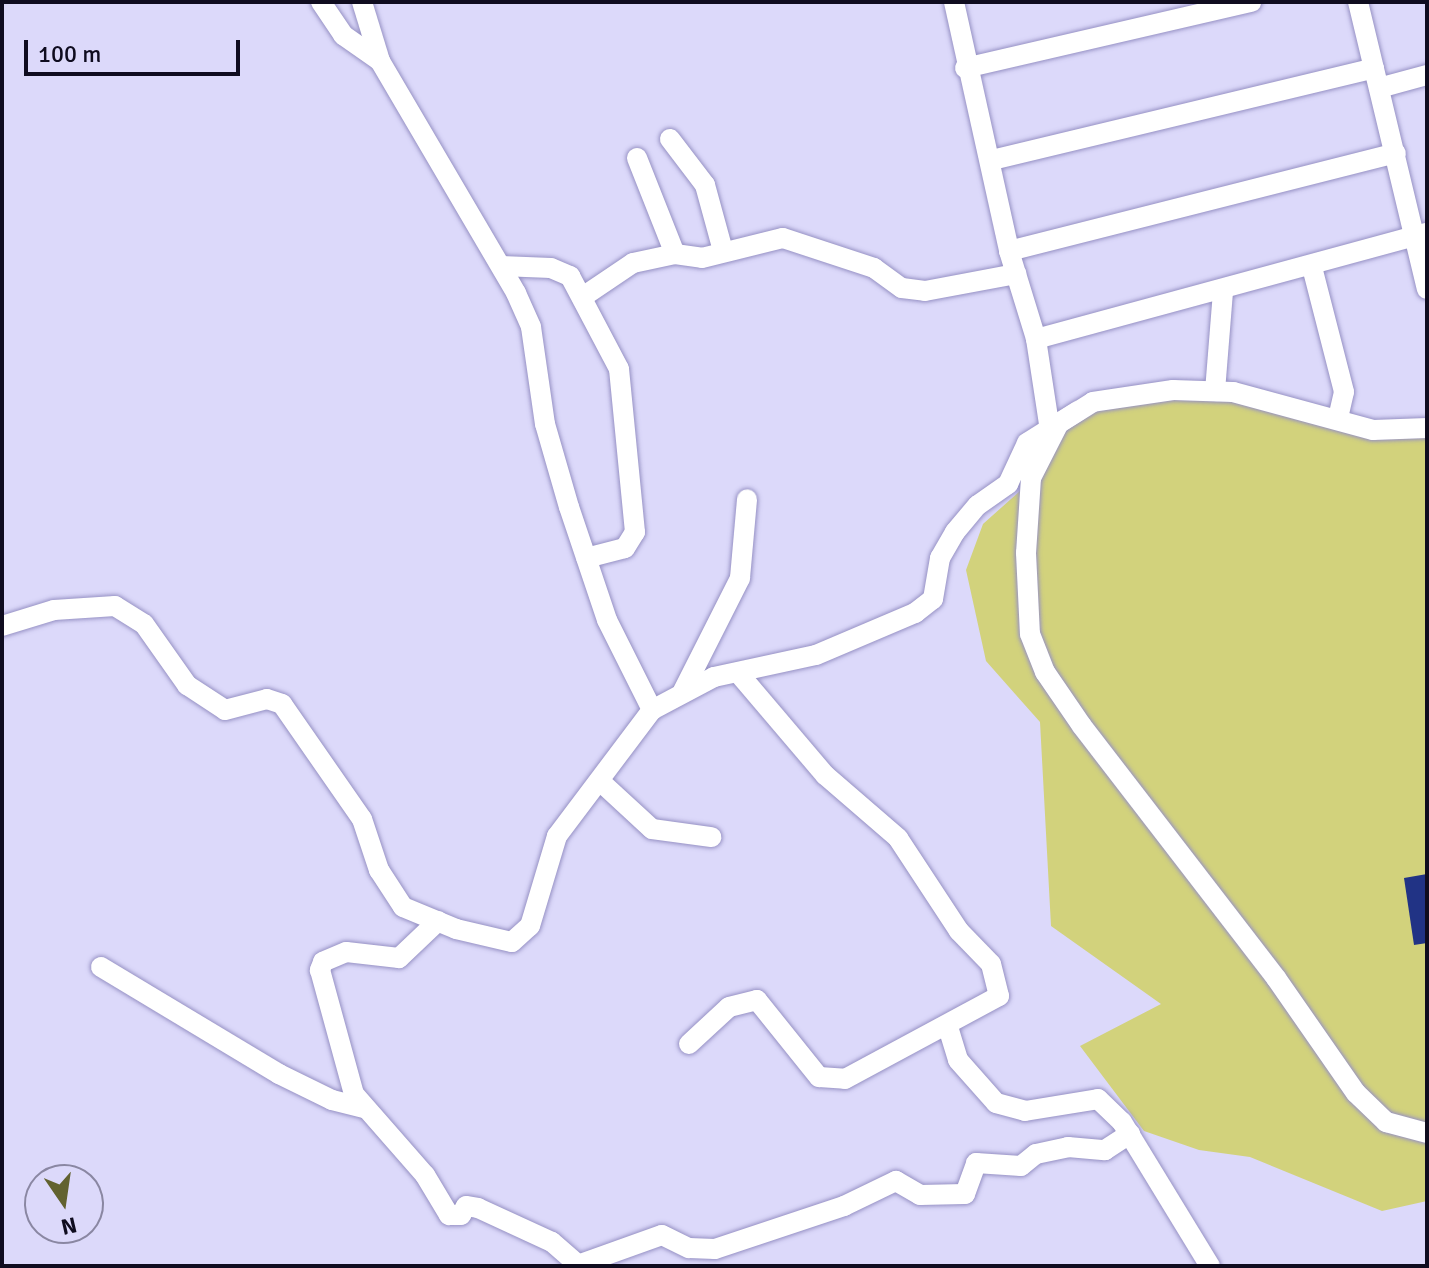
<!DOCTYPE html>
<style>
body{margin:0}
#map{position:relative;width:1429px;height:1268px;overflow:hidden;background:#dcd9fa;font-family:Signika,sans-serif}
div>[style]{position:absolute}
.green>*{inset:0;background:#d2d27c}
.building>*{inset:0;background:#213385}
.roads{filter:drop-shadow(0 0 2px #9691c4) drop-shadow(0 0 2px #9691c4)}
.minor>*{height:20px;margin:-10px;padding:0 10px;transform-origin:10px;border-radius:10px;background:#fff}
span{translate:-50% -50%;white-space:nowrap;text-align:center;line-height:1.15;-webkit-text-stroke:8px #dcd9fa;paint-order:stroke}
.frame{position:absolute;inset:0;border:4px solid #0f0c1f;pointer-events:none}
.north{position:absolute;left:24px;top:1164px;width:80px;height:80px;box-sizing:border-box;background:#dcd9fa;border:2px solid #8a87a2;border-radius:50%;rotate:167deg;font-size:22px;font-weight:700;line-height:32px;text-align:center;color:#0f0c1f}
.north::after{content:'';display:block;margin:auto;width:28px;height:36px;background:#62622f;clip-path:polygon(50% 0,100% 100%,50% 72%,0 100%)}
.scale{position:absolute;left:24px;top:40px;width:216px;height:36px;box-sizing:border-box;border:4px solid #0f0c1f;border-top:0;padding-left:10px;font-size:24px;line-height:28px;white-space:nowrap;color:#0f0c1f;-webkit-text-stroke:6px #dcd9fa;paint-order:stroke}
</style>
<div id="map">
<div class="green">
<div style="clip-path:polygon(1173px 390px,1373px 430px,1427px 428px,1427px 1201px,1382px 1211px,1250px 1157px,1199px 1150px,1144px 1131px,1080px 1046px,1161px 1004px,1051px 926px,1040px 722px,986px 661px,966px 570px,983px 524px,1021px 490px,1036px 454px,1093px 402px)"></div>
</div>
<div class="building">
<div style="clip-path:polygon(1427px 874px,1427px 943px,1414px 945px,1404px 878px)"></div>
</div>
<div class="roads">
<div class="minor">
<div style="left:321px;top:2px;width:40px;rotate:56deg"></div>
<div style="left:343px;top:35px;width:45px;rotate:35.1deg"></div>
<div style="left:380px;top:61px;width:269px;rotate:59.6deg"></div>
<div style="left:516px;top:293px;width:37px;rotate:66deg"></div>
<div style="left:531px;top:327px;width:98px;rotate:81.8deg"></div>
<div style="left:545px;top:424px;width:86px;rotate:73.9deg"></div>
<div style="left:569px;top:507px;width:119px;rotate:71.4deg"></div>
<div style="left:607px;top:620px;width:101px;rotate:63.4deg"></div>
<div style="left:362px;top:2px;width:62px;rotate:73deg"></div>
<div style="left:954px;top:2px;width:255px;rotate:77.5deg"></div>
<div style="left:1009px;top:251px;width:92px;rotate:72.9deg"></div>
<div style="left:1036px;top:339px;width:86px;rotate:81.3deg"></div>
<div style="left:1358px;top:2px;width:295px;rotate:76.5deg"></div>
<div style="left:965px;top:68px;width:294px;rotate:-13deg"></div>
<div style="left:1379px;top:88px;width:50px;rotate:-15.2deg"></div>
<div style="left:670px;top:139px;width:58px;rotate:52.7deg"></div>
<div style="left:705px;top:185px;width:68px;rotate:74.7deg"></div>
<div style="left:637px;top:158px;width:103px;rotate:68.4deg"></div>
<div style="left:992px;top:160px;width:393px;rotate:-13.5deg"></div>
<div style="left:1009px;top:251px;width:399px;rotate:-14.2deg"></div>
<div style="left:501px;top:266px;width:50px;rotate:2.3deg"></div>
<div style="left:551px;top:268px;width:21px;rotate:23deg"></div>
<div style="left:570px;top:276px;width:105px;rotate:62.2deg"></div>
<div style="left:619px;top:369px;width:164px;rotate:84.4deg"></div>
<div style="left:635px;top:532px;width:19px;rotate:122deg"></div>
<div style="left:625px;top:548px;width:40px;rotate:165.6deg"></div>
<div style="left:1312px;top:267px;width:129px;rotate:75.6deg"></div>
<div style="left:1344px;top:392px;width:28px;rotate:103deg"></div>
<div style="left:584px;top:296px;width:59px;rotate:-34deg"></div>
<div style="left:633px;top:263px;width:43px;rotate:-12.1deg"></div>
<div style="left:675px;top:254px;width:27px;rotate:8deg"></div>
<div style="left:702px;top:258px;width:83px;rotate:-13.9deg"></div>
<div style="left:783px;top:238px;width:96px;rotate:18.2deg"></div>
<div style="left:874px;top:268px;width:34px;rotate:36deg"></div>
<div style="left:902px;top:288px;width:23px;rotate:7deg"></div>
<div style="left:925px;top:291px;width:93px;rotate:-10.6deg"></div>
<div style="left:1036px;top:339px;width:405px;rotate:-15.2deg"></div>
<div style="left:1215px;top:391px;width:100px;rotate:-85.4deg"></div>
<div style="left:1427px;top:428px;width:54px;rotate:177.9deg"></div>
<div style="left:1373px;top:430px;width:145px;rotate:-164.8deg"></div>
<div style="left:1233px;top:392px;width:60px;rotate:-178.1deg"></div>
<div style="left:1173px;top:390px;width:81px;rotate:171.5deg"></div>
<div style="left:1093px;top:402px;width:40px;rotate:148deg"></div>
<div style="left:1059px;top:423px;width:62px;rotate:117deg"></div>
<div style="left:1031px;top:478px;width:75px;rotate:93.8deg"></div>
<div style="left:1026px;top:553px;width:81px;rotate:87.2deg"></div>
<div style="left:1030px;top:634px;width:41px;rotate:68.5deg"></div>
<div style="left:1045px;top:672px;width:65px;rotate:55.6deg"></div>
<div style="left:1082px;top:726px;width:318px;rotate:52.4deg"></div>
<div style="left:1276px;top:978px;width:140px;rotate:55.2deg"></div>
<div style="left:1356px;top:1093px;width:42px;rotate:44deg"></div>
<div style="left:1386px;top:1122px;width:42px;rotate:15deg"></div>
<div style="left:2px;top:626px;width:54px;rotate:-17.1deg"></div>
<div style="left:54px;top:610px;width:61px;rotate:-3.8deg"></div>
<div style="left:115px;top:606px;width:34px;rotate:32deg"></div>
<div style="left:144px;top:624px;width:75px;rotate:54.8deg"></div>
<div style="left:187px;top:685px;width:45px;rotate:33.3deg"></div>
<div style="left:225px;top:710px;width:43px;rotate:-14.7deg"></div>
<div style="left:267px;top:699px;width:16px;rotate:18deg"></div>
<div style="left:282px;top:704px;width:140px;rotate:55.2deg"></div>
<div style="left:362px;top:819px;width:54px;rotate:71.6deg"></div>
<div style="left:379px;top:870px;width:44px;rotate:57deg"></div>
<div style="left:403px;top:907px;width:57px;rotate:22.5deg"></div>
<div style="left:456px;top:929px;width:57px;rotate:13.1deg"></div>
<div style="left:512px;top:942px;width:24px;rotate:-42deg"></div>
<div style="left:530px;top:926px;width:94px;rotate:-73.3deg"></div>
<div style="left:557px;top:836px;width:158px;rotate:-53deg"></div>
<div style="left:652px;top:710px;width:70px;rotate:-28deg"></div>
<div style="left:714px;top:677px;width:104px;rotate:-12.2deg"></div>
<div style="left:816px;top:655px;width:108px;rotate:-23deg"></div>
<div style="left:915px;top:613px;width:23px;rotate:-38deg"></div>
<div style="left:933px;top:599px;width:42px;rotate:-80.3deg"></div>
<div style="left:940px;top:558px;width:30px;rotate:-60deg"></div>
<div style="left:955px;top:532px;width:35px;rotate:-50deg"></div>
<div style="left:978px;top:505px;width:37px;rotate:-35deg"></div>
<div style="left:1008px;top:484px;width:45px;rotate:-65.1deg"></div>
<div style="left:1027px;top:443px;width:60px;rotate:-32.1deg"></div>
<div style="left:683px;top:691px;width:127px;rotate:-63.2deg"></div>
<div style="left:740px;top:578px;width:79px;rotate:-84.9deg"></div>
<div style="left:602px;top:783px;width:68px;rotate:42.6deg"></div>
<div style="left:652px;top:829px;width:60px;rotate:7.7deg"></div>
<div style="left:438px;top:921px;width:54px;rotate:136.5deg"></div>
<div style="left:399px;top:958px;width:53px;rotate:-173.5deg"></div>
<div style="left:346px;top:952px;width:25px;rotate:157deg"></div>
<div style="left:323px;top:962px;width:9px;rotate:111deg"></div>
<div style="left:320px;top:970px;width:129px;rotate:74.7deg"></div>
<div style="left:354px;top:1094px;width:108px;rotate:48.8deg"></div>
<div style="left:425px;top:1175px;width:47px;rotate:59deg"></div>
<div style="left:449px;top:1215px;width:12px"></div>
<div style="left:461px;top:1215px;width:10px;rotate:-61deg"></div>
<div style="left:466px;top:1206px;width:12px;rotate:9deg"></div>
<div style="left:478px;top:1208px;width:81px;rotate:24.7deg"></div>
<div style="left:552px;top:1242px;width:35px;rotate:41deg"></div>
<div style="left:578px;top:1265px;width:89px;rotate:-19.7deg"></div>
<div style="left:662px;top:1235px;width:30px;rotate:26deg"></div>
<div style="left:689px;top:1248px;width:26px;rotate:2deg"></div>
<div style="left:715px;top:1249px;width:136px;rotate:-18.4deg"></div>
<div style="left:844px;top:1206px;width:58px;rotate:-25.7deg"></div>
<div style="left:896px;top:1181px;width:28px;rotate:30deg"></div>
<div style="left:920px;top:1195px;width:45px;rotate:-1.3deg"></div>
<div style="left:965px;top:1194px;width:33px;rotate:-70deg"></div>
<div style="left:976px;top:1163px;width:45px;rotate:3.8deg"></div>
<div style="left:1021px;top:1166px;width:19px;rotate:-39deg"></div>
<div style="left:1036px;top:1154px;width:33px;rotate:-12deg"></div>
<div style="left:1068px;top:1147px;width:37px;rotate:5deg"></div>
<div style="left:1105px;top:1150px;width:30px;rotate:-33deg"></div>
<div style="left:101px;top:967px;width:208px;rotate:31deg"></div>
<div style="left:279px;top:1074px;width:59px;rotate:26.1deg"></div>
<div style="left:332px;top:1100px;width:34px;rotate:14deg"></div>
<div style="left:948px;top:1027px;width:34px;rotate:73deg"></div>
<div style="left:958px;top:1060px;width:57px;rotate:48.5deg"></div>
<div style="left:996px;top:1103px;width:30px;rotate:15deg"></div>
<div style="left:1025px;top:1111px;width:74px;rotate:-9.3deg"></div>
<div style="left:1098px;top:1099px;width:33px;rotate:44deg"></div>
<div style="left:1122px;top:1122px;width:169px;rotate:58.6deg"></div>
<div style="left:689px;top:1044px;width:54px;rotate:-42.8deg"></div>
<div style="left:729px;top:1007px;width:29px;rotate:-14deg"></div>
<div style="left:757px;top:1000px;width:99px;rotate:51.2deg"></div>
<div style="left:819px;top:1077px;width:26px;rotate:4deg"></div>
<div style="left:845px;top:1079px;width:175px;rotate:-28.3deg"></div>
<div style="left:999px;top:996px;width:33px;rotate:-104deg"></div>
<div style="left:991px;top:964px;width:46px;rotate:-134.1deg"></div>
<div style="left:959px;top:931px;width:111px;rotate:-123.3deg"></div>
<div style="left:898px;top:838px;width:96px;rotate:-139.2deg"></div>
<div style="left:825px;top:775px;width:133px;rotate:-130.4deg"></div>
</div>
</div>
<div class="frame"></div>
<div class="north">N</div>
<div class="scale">100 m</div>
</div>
